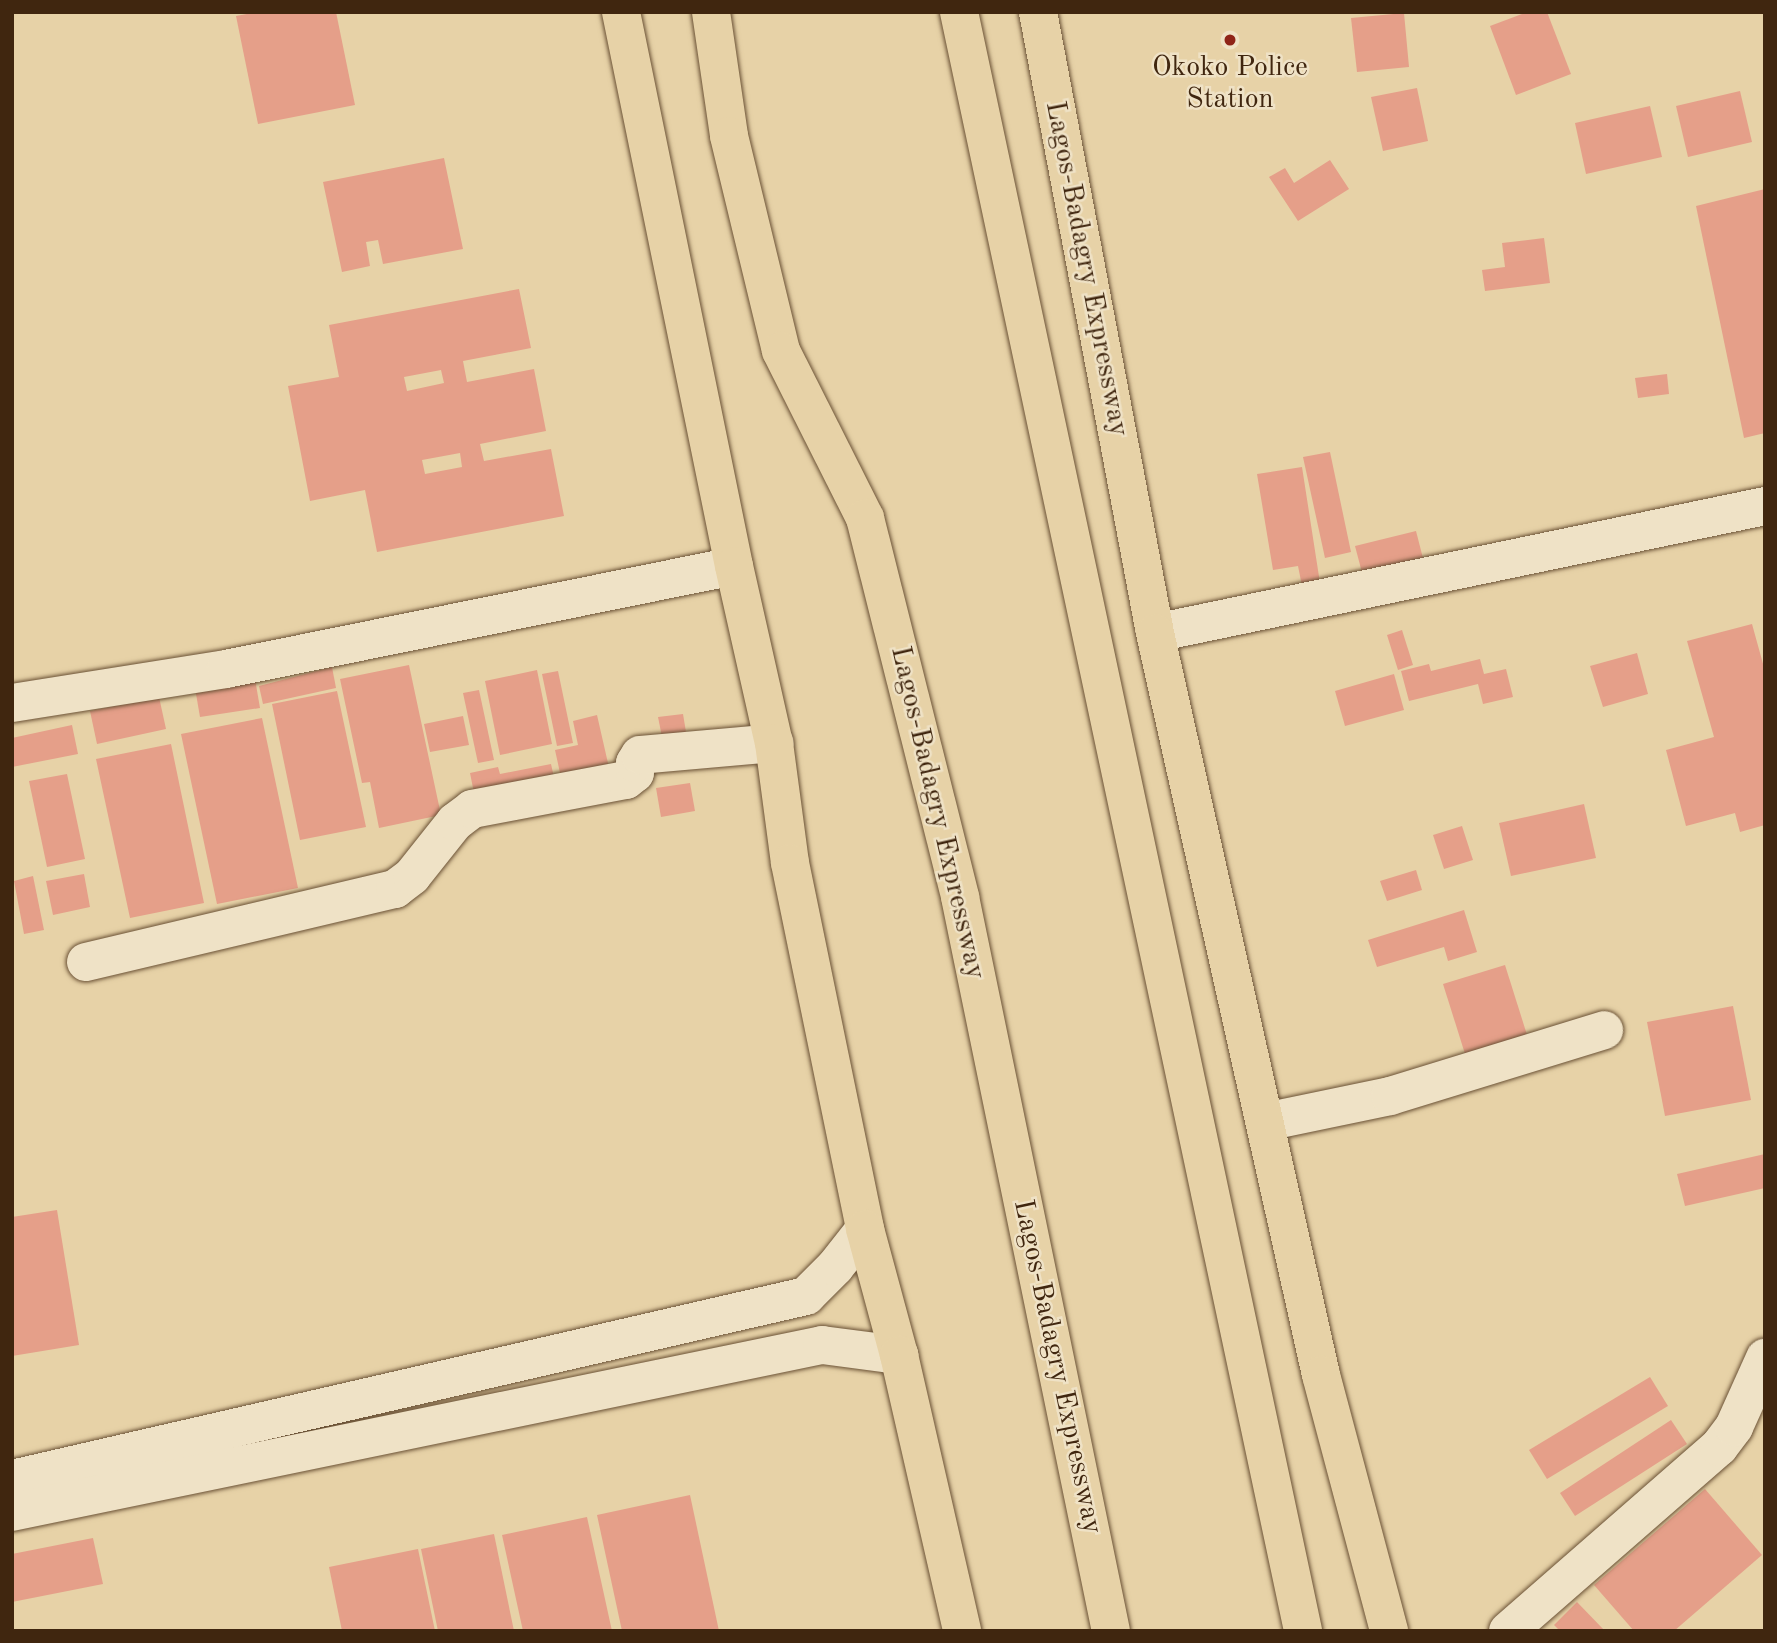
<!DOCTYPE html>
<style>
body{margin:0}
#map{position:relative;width:1777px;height:1643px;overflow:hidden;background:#e7d2a7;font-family:"Old Standard TT",serif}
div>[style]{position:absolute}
.building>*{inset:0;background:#e59f89}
.roads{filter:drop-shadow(0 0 2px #6a5135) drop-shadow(0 0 2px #6a5135)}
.minor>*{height:38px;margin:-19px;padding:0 19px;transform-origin:19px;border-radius:19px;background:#efe2c6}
.major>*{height:38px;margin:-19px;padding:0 19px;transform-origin:19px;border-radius:19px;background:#e7d2a7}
.highway>*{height:38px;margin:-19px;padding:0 19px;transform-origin:19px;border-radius:19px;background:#e7d2a7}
.dots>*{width:19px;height:19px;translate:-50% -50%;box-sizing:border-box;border:4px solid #efe2c6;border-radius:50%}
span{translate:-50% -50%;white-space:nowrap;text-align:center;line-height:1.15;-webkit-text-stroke:5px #efe2c6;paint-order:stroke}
.poi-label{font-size:28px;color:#40260f}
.street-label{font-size:28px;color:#40260f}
.frame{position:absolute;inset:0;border:14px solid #40260f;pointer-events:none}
</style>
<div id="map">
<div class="building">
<div style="clip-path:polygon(257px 12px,336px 12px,355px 105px,258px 124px,236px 16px)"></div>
<div style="clip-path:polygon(1527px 12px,1547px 12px,1571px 74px,1516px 95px,1490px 26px)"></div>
<div style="clip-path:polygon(1404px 13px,1409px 67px,1357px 72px,1351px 18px)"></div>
<div style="clip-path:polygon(1417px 88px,1428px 141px,1383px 151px,1371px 97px)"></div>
<div style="clip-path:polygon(1740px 91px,1752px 142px,1688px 157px,1676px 106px)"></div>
<div style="clip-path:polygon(1650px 106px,1662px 157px,1586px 174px,1575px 123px)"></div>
<div style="clip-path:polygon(444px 158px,463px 249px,383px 264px,378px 240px,366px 242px,370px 266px,342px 272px,323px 182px)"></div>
<div style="clip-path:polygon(1330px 160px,1349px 189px,1298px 221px,1269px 177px,1285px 168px,1294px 183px)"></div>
<div style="clip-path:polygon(1765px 189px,1765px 433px,1744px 438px,1696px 206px)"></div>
<div style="clip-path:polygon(1544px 238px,1550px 283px,1485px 291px,1482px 270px,1505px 267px,1502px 243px)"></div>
<div style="clip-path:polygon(evenodd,519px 289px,531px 348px,463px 361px,467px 382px,534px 369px,546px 431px,480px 444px,484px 461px,551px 449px,564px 516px,377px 552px,365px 490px,310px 501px,288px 386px,339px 377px,329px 325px,519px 289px,441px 370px,444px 383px,407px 391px,404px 377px,441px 370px,519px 289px,460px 453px,462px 467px,425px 474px,422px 460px,460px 453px)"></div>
<div style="clip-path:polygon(1667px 374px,1669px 394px,1638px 398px,1635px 378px)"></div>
<div style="clip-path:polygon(1330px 452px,1351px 552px,1325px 558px,1303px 457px)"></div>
<div style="clip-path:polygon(1302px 467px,1320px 583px,1302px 586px,1298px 566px,1273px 570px,1257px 474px)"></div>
<div style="clip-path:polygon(1416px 531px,1426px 570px,1365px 584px,1355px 546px)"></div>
<div style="clip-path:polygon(1752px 624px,1765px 671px,1765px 825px,1740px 832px,1735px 813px,1686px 826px,1666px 750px,1714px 737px,1687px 641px)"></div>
<div style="clip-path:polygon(1402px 630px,1413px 665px,1398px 670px,1387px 635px)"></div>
<div style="clip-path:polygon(1637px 653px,1648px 694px,1603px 707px,1590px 666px)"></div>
<div style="clip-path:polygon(1480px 659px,1484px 674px,1506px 669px,1513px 697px,1483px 704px,1478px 684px,1409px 701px,1401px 671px,1429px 664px,1431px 671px)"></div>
<div style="clip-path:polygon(409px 665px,441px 815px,379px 828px,370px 782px,362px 783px,340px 679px)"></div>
<div style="clip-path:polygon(332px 667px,336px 688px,263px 704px,259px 686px)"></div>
<div style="clip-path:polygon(537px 670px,552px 744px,500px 755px,485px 681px)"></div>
<div style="clip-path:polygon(558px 671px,573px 743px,557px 746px,542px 674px)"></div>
<div style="clip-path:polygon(1394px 674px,1404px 710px,1345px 726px,1335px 691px)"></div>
<div style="clip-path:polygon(255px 679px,260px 708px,200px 717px,195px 688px)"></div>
<div style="clip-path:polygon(479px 690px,494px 760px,478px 763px,463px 693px)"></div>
<div style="clip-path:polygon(337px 691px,366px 827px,300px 840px,272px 704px)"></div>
<div style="clip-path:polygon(159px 697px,166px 729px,97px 744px,90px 711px)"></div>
<div style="clip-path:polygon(683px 714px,687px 738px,663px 742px,658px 717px)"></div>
<div style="clip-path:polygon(597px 715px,610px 772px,562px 782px,555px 750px,578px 745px,573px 721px)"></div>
<div style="clip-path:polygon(463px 716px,469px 745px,430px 752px,424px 724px)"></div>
<div style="clip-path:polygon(262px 718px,298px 888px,217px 904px,181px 734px)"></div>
<div style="clip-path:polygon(72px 725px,78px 754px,12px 767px,12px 738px)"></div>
<div style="clip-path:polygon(171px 744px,204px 903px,130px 918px,96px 759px)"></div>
<div style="clip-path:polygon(551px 764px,556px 786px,476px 803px,470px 773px,498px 767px,500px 774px)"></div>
<div style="clip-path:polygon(67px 774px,85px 859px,47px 867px,29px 781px)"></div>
<div style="clip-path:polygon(690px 783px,695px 811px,661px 817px,656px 788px)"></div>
<div style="clip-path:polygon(1584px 804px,1596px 858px,1511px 876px,1499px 823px)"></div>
<div style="clip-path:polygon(1462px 826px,1473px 860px,1444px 869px,1433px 835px)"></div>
<div style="clip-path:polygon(1416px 870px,1422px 890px,1387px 901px,1380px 881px)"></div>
<div style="clip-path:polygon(84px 874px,90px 907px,53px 915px,46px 881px)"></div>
<div style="clip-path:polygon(33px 876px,44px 930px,24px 934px,14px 881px)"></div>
<div style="clip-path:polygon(1464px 910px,1477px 952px,1448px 961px,1444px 947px,1377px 967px,1368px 940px)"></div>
<div style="clip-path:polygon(1505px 965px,1528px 1038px,1466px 1057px,1443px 984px)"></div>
<div style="clip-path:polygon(1733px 1006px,1751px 1100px,1665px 1116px,1647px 1022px)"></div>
<div style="clip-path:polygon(1765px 1154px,1765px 1188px,1685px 1206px,1677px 1174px)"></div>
<div style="clip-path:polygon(57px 1210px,79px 1345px,12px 1356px,12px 1217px)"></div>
<div style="clip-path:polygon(1650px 1377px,1668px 1406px,1547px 1479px,1529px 1450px)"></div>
<div style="clip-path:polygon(1671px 1420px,1687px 1444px,1575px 1516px,1560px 1493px)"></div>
<div style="clip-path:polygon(1705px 1489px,1762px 1555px,1674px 1631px,1634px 1631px,1594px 1585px)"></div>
<div style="clip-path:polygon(690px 1495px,719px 1631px,622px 1631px,597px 1515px)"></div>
<div style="clip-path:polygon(587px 1517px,612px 1631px,523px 1631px,502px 1535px)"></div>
<div style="clip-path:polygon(494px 1534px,514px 1631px,438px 1631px,421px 1549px)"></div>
<div style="clip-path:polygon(93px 1538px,103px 1584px,12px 1602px,12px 1554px)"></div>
<div style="clip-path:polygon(418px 1549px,435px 1631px,342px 1631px,329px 1567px)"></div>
<div style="clip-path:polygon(1577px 1602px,1605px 1631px,1560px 1631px,1554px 1625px)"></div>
</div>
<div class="roads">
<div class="minor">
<div style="left:1155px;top:633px;width:623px;rotate:-11.76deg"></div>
<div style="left:12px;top:703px;width:217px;rotate:-9deg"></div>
<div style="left:226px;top:669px;width:518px;rotate:-11.46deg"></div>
<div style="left:86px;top:962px;width:318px;rotate:-13.3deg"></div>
<div style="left:395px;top:889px;width:21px;rotate:-37deg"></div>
<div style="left:412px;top:876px;width:69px;rotate:-51.5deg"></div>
<div style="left:455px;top:822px;width:21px;rotate:-37deg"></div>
<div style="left:472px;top:809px;width:157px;rotate:-10.7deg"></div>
<div style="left:626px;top:780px;width:11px;rotate:-38deg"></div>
<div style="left:635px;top:773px;width:10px;rotate:-90deg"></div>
<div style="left:635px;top:763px;width:9px;rotate:-58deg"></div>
<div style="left:640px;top:755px;width:135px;rotate:-5.1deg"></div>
<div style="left:1265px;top:1122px;width:128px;rotate:-11.7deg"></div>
<div style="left:1390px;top:1096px;width:224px;rotate:-17.1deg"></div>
<div style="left:12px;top:1479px;width:815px;rotate:-12.98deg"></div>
<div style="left:806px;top:1296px;width:41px;rotate:-45deg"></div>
<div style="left:835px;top:1267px;width:48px;rotate:-51.7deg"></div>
<div style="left:12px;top:1512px;width:827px;rotate:-11.65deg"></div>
<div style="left:822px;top:1345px;width:78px;rotate:7.4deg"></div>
<div style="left:1508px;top:1631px;width:280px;rotate:-41.1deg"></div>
<div style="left:1719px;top:1447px;width:25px;rotate:-53deg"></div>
<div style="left:1734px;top:1427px;width:76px;rotate:-65.8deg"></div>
</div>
<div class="major">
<div style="left:621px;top:12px;width:565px;rotate:78.47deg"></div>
<div style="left:734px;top:566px;width:181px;rotate:77.3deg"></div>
<div style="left:774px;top:743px;width:121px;rotate:82.4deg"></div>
<div style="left:790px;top:863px;width:374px;rotate:78.4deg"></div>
<div style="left:865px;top:1229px;width:131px;rotate:74.9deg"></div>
<div style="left:899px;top:1355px;width:283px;rotate:77.1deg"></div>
<div style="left:1038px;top:12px;width:632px;rotate:79.33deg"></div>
<div style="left:1155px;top:633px;width:760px;rotate:77.39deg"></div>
<div style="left:1321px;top:1375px;width:265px;rotate:75.1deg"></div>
</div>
<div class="highway">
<div style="left:711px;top:12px;width:125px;rotate:81.7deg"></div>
<div style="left:729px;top:136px;width:221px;rotate:76.4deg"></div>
<div style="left:781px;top:351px;width:187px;rotate:63.3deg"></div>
<div style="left:865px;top:518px;width:391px;rotate:75.9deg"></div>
<div style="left:960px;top:897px;width:749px;rotate:78.38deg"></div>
<div style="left:959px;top:12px;width:1655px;rotate:78deg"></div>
</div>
</div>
<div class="dots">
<div style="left:1230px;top:40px;background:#8f2418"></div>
</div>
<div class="poi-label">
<span style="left:1230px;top:84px">Okoko Police<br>Station</span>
</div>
<div class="street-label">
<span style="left:1086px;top:269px;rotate:79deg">Lagos-Badagry Expressway</span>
<span style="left:937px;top:813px;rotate:77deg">Lagos-Badagry Expressway</span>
<span style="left:1057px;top:1367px;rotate:78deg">Lagos-Badagry Expressway</span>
</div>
<div class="frame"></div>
</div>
